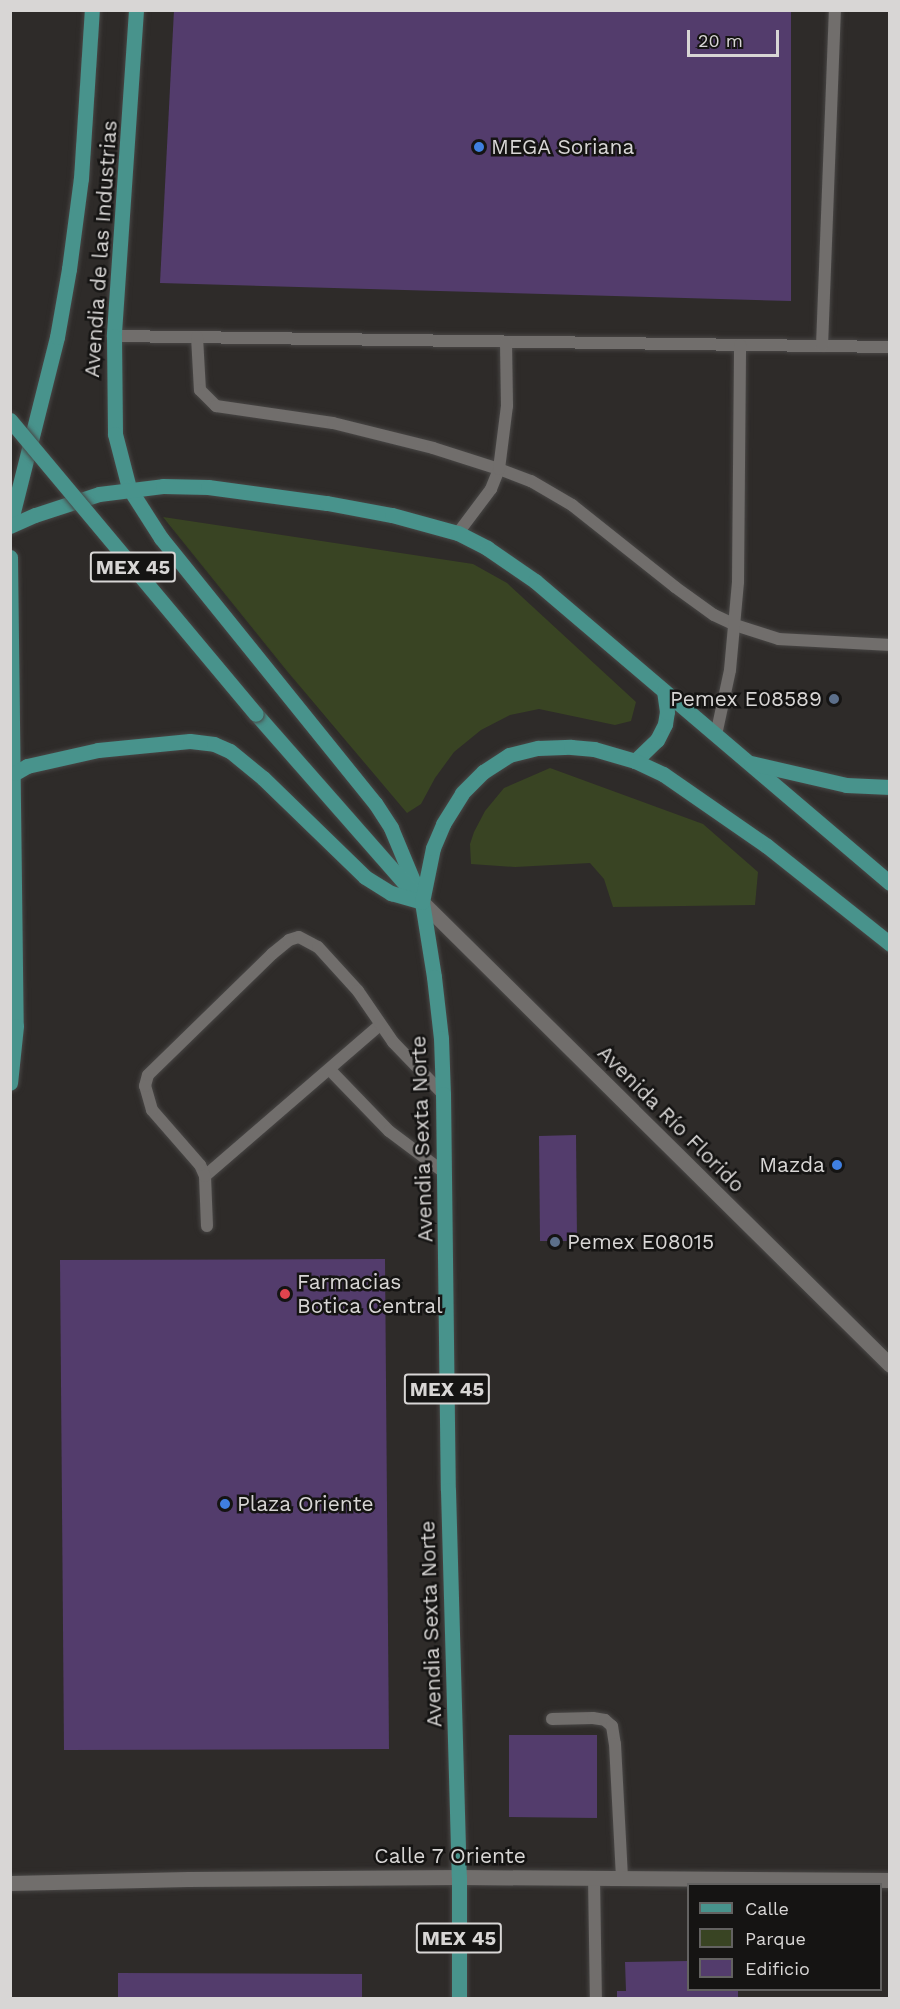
<!DOCTYPE html>
<meta charset="utf-8">
<style>
body{margin:0}
#map{position:relative;width:900px;height:2009px;overflow:hidden;background:#2e2b29;font-family:"Work Sans",sans-serif}
div>[style]{position:absolute}
.green>*{inset:0;background:#394423}
.building>*{inset:0;background:#533c6c}
.roads{filter:drop-shadow(0 0 2px #484645) drop-shadow(0 0 2px #484645)}
.lane>*{height:12px;margin:-6px;padding:0 6px;transform-origin:6px;border-radius:6px;background:#716e6c}
.street>*{height:15px;margin:-7.5px;padding:0 7.5px;transform-origin:7.5px;border-radius:7.5px;background:#716e6c}
.secondary>*{height:15px;margin:-7.5px;padding:0 7.5px;transform-origin:7.5px;border-radius:7.5px;background:#716e6c}
.primary>*{height:15px;margin:-7.5px;padding:0 7.5px;transform-origin:7.5px;border-radius:7.5px;background:#48938c}
.bridges{filter:drop-shadow(0 0 2px #484645) drop-shadow(0 0 2px #484645)}
.primary-bridge>*{height:15px;margin:-7.5px;padding:0 7.5px;transform-origin:7.5px;border-radius:7.5px;background:#48938c}
.dots>*{width:16px;height:16px;translate:-50% -50%;box-sizing:border-box;border:3px solid #151413;border-radius:50%}
span{translate:-50% -50%;white-space:nowrap;text-align:center;line-height:1.15;-webkit-text-stroke:5px #151413;paint-order:stroke}
.shield-label span{padding:2px 4px;background:#151413;border:2px solid;border-radius:4px;-webkit-text-stroke-width:0}
.shield-label{font-size:20px;color:#d8d6d5;font-weight:700}
.poi-label{font-size:21px;color:#d8d6d5}
.left{translate:0 -50%;text-align:left}
.right{translate:-100% -50%;text-align:right}
.street-label{font-size:21px;color:#d8d6d5}
.frame{position:absolute;inset:0;border:12px solid #d8d6d5;pointer-events:none}
.legend{position:absolute;left:687px;top:1883px;width:195px;height:108px;box-sizing:border-box;background:#151413;border:2px solid #636261;margin:0;padding:8px 10px;list-style:none;font-size:18px;color:#d8d6d5}
.legend li{display:flex;align-items:center;gap:12px;height:30px}
.legend b{width:30px;border:2px solid #636261}
.scale{position:absolute;left:687px;top:30px;width:92px;height:27px;box-sizing:border-box;border:3px solid #d8d6d5;border-top:0;padding-left:8px;font-size:18px;line-height:21px;white-space:nowrap;color:#d8d6d5;-webkit-text-stroke:4px #151413;paint-order:stroke}
</style>
<div id="map">
<div class="green">
<div style="clip-path:polygon(163px 517px,473px 564px,507px 583px,636px 702px,631px 721px,615px 725px,539px 709px,510px 715px,481px 730px,454px 752px,435px 778px,421px 804px,407px 813px,287px 671px)"></div>
<div style="clip-path:polygon(550px 768px,703px 824px,758px 872px,755px 905px,613px 907px,604px 879px,590px 863px,515px 867px,471px 864px,470px 844px,474px 832px,485px 811px,504px 788px)"></div>
</div>
<div class="building">
<div style="clip-path:polygon(174px 10px,791px 10px,791px 301px,160px 283px)"></div>
<div style="clip-path:polygon(576px 1135px,577px 1241px,540px 1241px,539px 1136px)"></div>
<div style="clip-path:polygon(385px 1259px,389px 1749px,64px 1750px,60px 1260px)"></div>
<div style="clip-path:polygon(509px 1735px,597px 1735px,597px 1818px,509px 1817px)"></div>
<div style="clip-path:polygon(688px 1961px,688px 1990px,738px 1990px,738px 1998px,617px 1998px,617px 1991px,626px 1991px,625px 1962px)"></div>
<div style="clip-path:polygon(118px 1973px,362px 1974px,362px 1998px,118px 1998px)"></div>
</div>
<div class="roads">
<div class="lane">
<div style="left:114px;top:336px;width:776px;rotate:0.81deg"></div>
<div style="left:197px;top:337px;width:53px;rotate:86.8deg"></div>
<div style="left:200px;top:390px;width:23px;rotate:45deg"></div>
<div style="left:216px;top:406px;width:118px;rotate:8.3deg"></div>
<div style="left:333px;top:423px;width:103px;rotate:14deg"></div>
<div style="left:433px;top:448px;width:69px;rotate:17.7deg"></div>
<div style="left:499px;top:469px;width:34px;rotate:21deg"></div>
<div style="left:531px;top:481px;width:48px;rotate:30.3deg"></div>
<div style="left:572px;top:505px;width:132px;rotate:38.5deg"></div>
<div style="left:675px;top:587px;width:48px;rotate:35.7deg"></div>
<div style="left:714px;top:615px;width:23px;rotate:25deg"></div>
<div style="left:735px;top:625px;width:46px;rotate:17.7deg"></div>
<div style="left:779px;top:639px;width:111px;rotate:3.1deg"></div>
<div style="left:822px;top:346px;width:336px;rotate:-87.8deg"></div>
<div style="left:458px;top:533px;width:55px;rotate:-53.1deg"></div>
<div style="left:491px;top:489px;width:22px;rotate:-68deg"></div>
<div style="left:499px;top:469px;width:64px;rotate:-82.8deg"></div>
<div style="left:507px;top:406px;width:64px;rotate:-90.9deg"></div>
<div style="left:716px;top:735px;width:66px;rotate:-77.8deg"></div>
<div style="left:730px;top:670px;width:88px;rotate:-84.8deg"></div>
<div style="left:738px;top:582px;width:237px;rotate:-89.5deg"></div>
<div style="left:330px;top:1070px;width:85px;rotate:46deg"></div>
<div style="left:389px;top:1131px;width:70px;rotate:36.9deg"></div>
<div style="left:205px;top:1176px;width:231px;rotate:-40.8deg"></div>
<div style="left:207px;top:1226px;width:50px;rotate:-92.3deg"></div>
<div style="left:205px;top:1176px;width:12px;rotate:-114deg"></div>
<div style="left:200px;top:1165px;width:73px;rotate:-131.1deg"></div>
<div style="left:152px;top:1110px;width:25px;rotate:-106deg"></div>
<div style="left:145px;top:1086px;width:11px;rotate:-75deg"></div>
<div style="left:148px;top:1075px;width:173px;rotate:-44.3deg"></div>
<div style="left:272px;top:954px;width:22px;rotate:-39deg"></div>
<div style="left:289px;top:940px;width:10px;rotate:-17deg"></div>
<div style="left:299px;top:937px;width:21px;rotate:28deg"></div>
<div style="left:318px;top:947px;width:59px;rotate:47.7deg"></div>
<div style="left:358px;top:991px;width:62px;rotate:55.5deg"></div>
<div style="left:393px;top:1042px;width:72px;rotate:46.1deg"></div>
<div style="left:552px;top:1719px;width:41px;rotate:-1.4deg"></div>
<div style="left:593px;top:1718px;width:12px;rotate:9deg"></div>
<div style="left:605px;top:1720px;width:9px;rotate:41deg"></div>
<div style="left:612px;top:1726px;width:18px;rotate:81deg"></div>
<div style="left:615px;top:1744px;width:133px;rotate:87deg"></div>
<div style="left:594px;top:1877px;width:121px;rotate:89.1deg"></div>
</div>
<div class="street">
<div style="left:10px;top:1883px;width:178px;rotate:-1.3deg"></div>
<div style="left:188px;top:1879px;width:271px;rotate:-0.4deg"></div>
<div style="left:459px;top:1877px;width:431px;rotate:0.4deg"></div>
</div>
<div class="secondary">
<div style="left:422px;top:902px;width:658px;rotate:44.69deg"></div>
</div>
<div class="primary">
<div style="left:136px;top:10px;width:327px;rotate:93.9deg"></div>
<div style="left:114px;top:336px;width:98px;rotate:89.4deg"></div>
<div style="left:115px;top:434px;width:56px;rotate:75.5deg"></div>
<div style="left:129px;top:488px;width:59px;rotate:57.4deg"></div>
<div style="left:161px;top:538px;width:341px;rotate:51.1deg"></div>
<div style="left:375px;top:803px;width:30px;rotate:57deg"></div>
<div style="left:391px;top:828px;width:80px;rotate:67.3deg"></div>
<div style="left:422px;top:902px;width:76px;rotate:80.9deg"></div>
<div style="left:434px;top:977px;width:61px;rotate:83.5deg"></div>
<div style="left:441px;top:1038px;width:56px;rotate:88deg"></div>
<div style="left:443px;top:1094px;width:396px;rotate:89.3deg"></div>
<div style="left:448px;top:1490px;width:387px;rotate:88.4deg"></div>
<div style="left:459px;top:1877px;width:121px;rotate:90deg"></div>
<div style="left:10px;top:524px;width:193px;rotate:-75.9deg"></div>
<div style="left:57px;top:337px;width:69px;rotate:-80deg"></div>
<div style="left:69px;top:269px;width:92px;rotate:-82.5deg"></div>
<div style="left:81px;top:178px;width:168px;rotate:-86.3deg"></div>
<div style="left:10px;top:526px;width:27px;rotate:-24deg"></div>
<div style="left:35px;top:515px;width:67px;rotate:-18.2deg"></div>
<div style="left:99px;top:494px;width:64px;rotate:-7.1deg"></div>
<div style="left:163px;top:486px;width:45px;rotate:1.3deg"></div>
<div style="left:208px;top:487px;width:120px;rotate:7.7deg"></div>
<div style="left:327px;top:503px;width:66px;rotate:10.5deg"></div>
<div style="left:392px;top:515px;width:68px;rotate:15.3deg"></div>
<div style="left:458px;top:533px;width:33px;rotate:27deg"></div>
<div style="left:487px;top:548px;width:58px;rotate:34.5deg"></div>
<div style="left:535px;top:581px;width:466px;rotate:40.4deg"></div>
<div style="left:10px;top:557px;width:469px;rotate:89.3deg"></div>
<div style="left:16px;top:1026px;width:57px;rotate:96deg"></div>
<div style="left:256px;top:714px;width:242px;rotate:48.7deg"></div>
<div style="left:635px;top:761px;width:30px;rotate:-44deg"></div>
<div style="left:657px;top:740px;width:18px;rotate:-63deg"></div>
<div style="left:665px;top:724px;width:12px;rotate:-81deg"></div>
<div style="left:667px;top:712px;width:21px;rotate:-98deg"></div>
<div style="left:751px;top:763px;width:98px;rotate:13deg"></div>
<div style="left:846px;top:785px;width:44px;rotate:2.6deg"></div>
<div style="left:15px;top:773px;width:14px;rotate:-30deg"></div>
<div style="left:27px;top:766px;width:73px;rotate:-12.7deg"></div>
<div style="left:98px;top:750px;width:92px;rotate:-5.6deg"></div>
<div style="left:190px;top:741px;width:24px;rotate:7deg"></div>
<div style="left:214px;top:744px;width:17px;rotate:24deg"></div>
<div style="left:230px;top:751px;width:43px;rotate:39.3deg"></div>
<div style="left:263px;top:778px;width:142px;rotate:44.1deg"></div>
<div style="left:365px;top:877px;width:31px;rotate:32deg"></div>
<div style="left:391px;top:893px;width:32px;rotate:16deg"></div>
<div style="left:422px;top:902px;width:55px;rotate:-78.5deg"></div>
<div style="left:433px;top:848px;width:26px;rotate:-67deg"></div>
<div style="left:443px;top:824px;width:36px;rotate:-58deg"></div>
<div style="left:462px;top:793px;width:30px;rotate:-45deg"></div>
<div style="left:483px;top:772px;width:31px;rotate:-33deg"></div>
<div style="left:509px;top:755px;width:30px;rotate:-14deg"></div>
<div style="left:538px;top:748px;width:33px;rotate:-2deg"></div>
<div style="left:571px;top:747px;width:23px;rotate:5deg"></div>
<div style="left:594px;top:749px;width:43px;rotate:16.3deg"></div>
<div style="left:635px;top:761px;width:31px;rotate:25deg"></div>
<div style="left:663px;top:774px;width:126px;rotate:34.7deg"></div>
<div style="left:767px;top:846px;width:157px;rotate:38.5deg"></div>
</div>
</div>
<div class="bridges">
<div class="primary-bridge">
<div style="left:10px;top:420px;width:383px;rotate:50.1deg"></div>
</div>
</div>
<div class="dots">
<div style="left:479px;top:147px;background:#3f7fe0"></div>
<div style="left:834px;top:699px;background:#5c6f8a"></div>
<div style="left:837px;top:1165px;background:#3f7fe0"></div>
<div style="left:555px;top:1242px;background:#5c6f8a"></div>
<div style="left:285px;top:1294px;background:#e0444e"></div>
<div style="left:225px;top:1504px;background:#3f7fe0"></div>
</div>
<div class="shield-label">
<span style="left:133px;top:567px">MEX 45</span>
<span style="left:447px;top:1389px">MEX 45</span>
<span style="left:459px;top:1938px">MEX 45</span>
</div>
<div class="poi-label">
<span class="left" style="left:491px;top:147px">MEGA Soriana</span>
<span class="right" style="left:822px;top:699px">Pemex E08589</span>
<span class="right" style="left:825px;top:1165px">Mazda</span>
<span class="left" style="left:567px;top:1242px">Pemex E08015</span>
<span class="left" style="left:297px;top:1294px">Farmacias<br>Botica Central</span>
<span class="left" style="left:237px;top:1504px">Plaza Oriente</span>
</div>
<div class="street-label">
<span style="left:101px;top:249px;rotate:-86deg">Avendia de las Industrias</span>
<span style="left:671px;top:1119px;rotate:45deg">Avenida Río Florido</span>
<span style="left:422px;top:1139px;rotate:-92deg">Avendia Sexta Norte</span>
<span style="left:431px;top:1624px;rotate:-92deg">Avendia Sexta Norte</span>
<span style="left:450px;top:1856px">Calle 7 Oriente</span>
</div>
<div class="frame"></div>
<ul class="legend">
<li><b style="height:8px;background:#48938c"></b>Calle</li>
<li><b style="height:16px;background:#394423"></b>Parque</li>
<li><b style="height:16px;background:#533c6c"></b>Edificio</li>
</ul>
<div class="scale">20 m</div>
</div>
